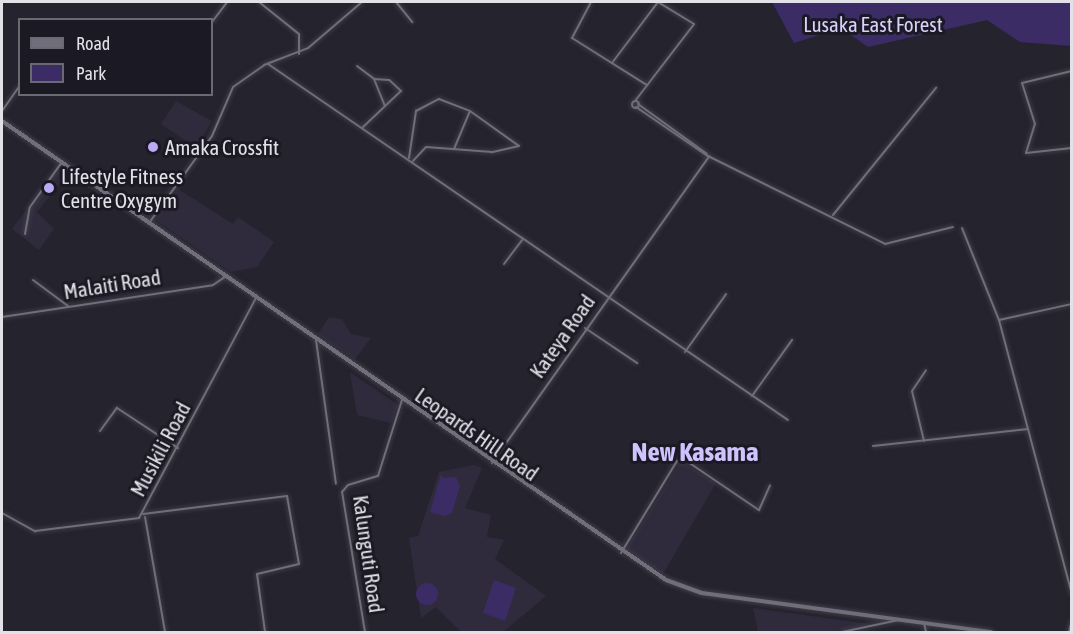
<!DOCTYPE html>
<style>
body{margin:0}
#map{position:relative;width:1073px;height:634px;overflow:hidden;background:#25232e;font-family:"Asap Condensed",sans-serif}
div>[style]{position:absolute}
.built>*{inset:0;background:#2f2b3c}
.green>*{inset:0;background:#3c2c66}
.round{border-radius:50%}
.roads{filter:drop-shadow(0 0 2px #413f48) drop-shadow(0 0 2px #413f48)}
.minor>*{height:2px;margin:-1px;padding:0 1px;transform-origin:1px;border-radius:1px;background:#706e7b}
.minor>.ring{margin:-1px;padding:0;box-sizing:content-box;background:none;border:2px solid #706e7b;border-radius:50%}
.secondary>*{height:4px;margin:-2px;padding:0 2px;transform-origin:2px;border-radius:2px;background:#706e7b}
.dots>*{width:16px;height:16px;translate:-50% -50%;box-sizing:border-box;border:3px solid #1b1924;border-radius:50%}
span{translate:-50% -50%;white-space:nowrap;text-align:center;line-height:1.15;-webkit-text-stroke:6px #1b1924;paint-order:stroke}
.park-label{font-size:21px;color:#d9d1f9}
.poi-label{font-size:21px;color:#e2e1e8}
.left{translate:0 -50%;text-align:left}
.street-label{font-size:21px;color:#e2e1e8}
.district-label{font-size:27px;color:#cec3fc;font-weight:700}
.frame{position:absolute;inset:0;border:3px solid #e2e1e8;pointer-events:none}
.legend{position:absolute;left:18px;top:18px;width:195px;height:78px;box-sizing:border-box;background:#1b1924;border:2px solid #6b6972;margin:0;padding:8px 10px;list-style:none;font-size:18px;color:#e2e1e8}
.legend li{display:flex;align-items:center;gap:12px;height:30px}
.legend b{width:30px;border:2px solid #6b6972}
</style>
<div id="map">
<div class="built">
<div style="clip-path:polygon(176px 101px,212px 121px,196px 148px,161px 124px)"></div>
<div style="clip-path:polygon(58px 167px,78px 182px,62px 181px,37px 212px,54px 229px,39px 250px,12px 229px)"></div>
<div style="clip-path:polygon(178px 189px,233px 224px,238px 217px,274px 242px,257px 267px,231px 272px,156px 220px)"></div>
<div style="clip-path:polygon(329px 317px,342px 319px,351px 334px,371px 338px,355px 359px,318px 334px)"></div>
<div style="clip-path:polygon(350px 372px,398px 405px,391px 423px,357px 415px)"></div>
<div style="clip-path:polygon(681px 462px,716px 483px,663px 574px,626px 549px)"></div>
<div style="clip-path:polygon(474px 465px,482px 468px,465px 508px,491px 515px,487px 537px,504px 540px,495px 559px,546px 596px,503px 632px,461px 632px,436px 607px,421px 618px,409px 538px,418px 536px,439px 472px)"></div>
<div style="clip-path:polygon(753px 608px,877px 625px,836px 632px,758px 632px)"></div>
</div>
<div class="green">
<div style="clip-path:polygon(772px 2px,1071px 2px,1071px 46px,1020px 42px,987px 20px,868px 47px,841px 28px,794px 43px)"></div>
<div style="clip-path:polygon(441px 474px,443px 478px,456px 477px,460px 486px,452px 513px,445px 516px,430px 512px)"></div>
<div style="clip-path:polygon(494px 580px,516px 588px,505px 621px,483px 613px)"></div>
<div class="round" style="left:416px;top:583px;width:22px;height:22px"></div>
</div>
<div class="roads">
<div class="minor">
<div style="left:259px;top:2px;width:51px;rotate:38.7deg"></div>
<div style="left:299px;top:34px;width:20px;rotate:90deg"></div>
<div style="left:396px;top:2px;width:26px;rotate:51deg"></div>
<div style="left:591px;top:2px;width:41px;rotate:117.8deg"></div>
<div style="left:572px;top:38px;width:89px;rotate:32.1deg"></div>
<div style="left:212px;top:22px;width:25px;rotate:-53deg"></div>
<div style="left:612px;top:63px;width:76px;rotate:-53deg"></div>
<div style="left:268px;top:64px;width:630px;rotate:34.4deg"></div>
<div style="left:357px;top:66px;width:21px;rotate:37deg"></div>
<div style="left:374px;top:79px;width:29px;rotate:68deg"></div>
<div class="ring" style="left:631.5px;top:100.5px;width:5px;height:5px"></div>
<div style="left:635px;top:101px;width:97px;rotate:-52.5deg"></div>
<div style="left:694px;top:24px;width:42px;rotate:-148.6deg"></div>
<div style="left:638px;top:104px;width:85px;rotate:35.9deg"></div>
<div style="left:636px;top:107px;width:85px;rotate:34.4deg"></div>
<div style="left:706px;top:155px;width:200px;rotate:26.4deg"></div>
<div style="left:885px;top:244px;width:70px;rotate:-14deg"></div>
<div style="left:2px;top:111px;width:32px;rotate:-55deg"></div>
<div style="left:362px;top:128px;width:54px;rotate:-43.5deg"></div>
<div style="left:401px;top:91px;width:16px;rotate:-137deg"></div>
<div style="left:389px;top:80px;width:15px;rotate:-176deg"></div>
<div style="left:454px;top:149px;width:41px;rotate:-67.2deg"></div>
<div style="left:1026px;top:153px;width:30px;rotate:-73deg"></div>
<div style="left:1035px;top:124px;width:43px;rotate:-107.6deg"></div>
<div style="left:1022px;top:83px;width:51px;rotate:-13.5deg"></div>
<div style="left:1026px;top:153px;width:46px;rotate:-6.2deg"></div>
<div style="left:409px;top:158px;width:48px;rotate:-81.5deg"></div>
<div style="left:416px;top:111px;width:26px;rotate:-28deg"></div>
<div style="left:439px;top:99px;width:33px;rotate:21deg"></div>
<div style="left:470px;top:111px;width:60px;rotate:35.5deg"></div>
<div style="left:519px;top:146px;width:28px;rotate:167deg"></div>
<div style="left:492px;top:152px;width:66px;rotate:-175.7deg"></div>
<div style="left:426px;top:147px;width:19px;rotate:133deg"></div>
<div style="left:833px;top:215px;width:164px;rotate:-51deg"></div>
<div style="left:149px;top:223px;width:107px;rotate:-54.1deg"></div>
<div style="left:212px;top:136px;width:53px;rotate:-66.8deg"></div>
<div style="left:233px;top:87px;width:38px;rotate:-35deg"></div>
<div style="left:264px;top:65px;width:47px;rotate:-21.1deg"></div>
<div style="left:308px;top:48px;width:71px;rotate:-40.4deg"></div>
<div style="left:962px;top:228px;width:99px;rotate:68.1deg"></div>
<div style="left:999px;top:320px;width:284px;rotate:75.1deg"></div>
<div style="left:25px;top:234px;width:27px;rotate:-80deg"></div>
<div style="left:30px;top:207px;width:55px;rotate:-54.6deg"></div>
<div style="left:504px;top:264px;width:30px;rotate:-53deg"></div>
<div style="left:33px;top:280px;width:44px;rotate:36.6deg"></div>
<div style="left:2px;top:317px;width:213px;rotate:-8.6deg"></div>
<div style="left:213px;top:285px;width:14px;rotate:-34deg"></div>
<div style="left:999px;top:320px;width:75px;rotate:-12.4deg"></div>
<div style="left:585px;top:328px;width:63px;rotate:33.9deg"></div>
<div style="left:316px;top:340px;width:145px;rotate:82.1deg"></div>
<div style="left:685px;top:352px;width:71px;rotate:-54.7deg"></div>
<div style="left:752px;top:396px;width:69px;rotate:-54.5deg"></div>
<div style="left:100px;top:431px;width:29px;rotate:-54deg"></div>
<div style="left:117px;top:408px;width:73px;rotate:33.3deg"></div>
<div style="left:924px;top:441px;width:51px;rotate:-103.5deg"></div>
<div style="left:912px;top:391px;width:25px;rotate:-56deg"></div>
<div style="left:873px;top:446px;width:156px;rotate:-6.3deg"></div>
<div style="left:492px;top:463px;width:376px;rotate:-54.7deg"></div>
<div style="left:2px;top:513px;width:38px;rotate:29deg"></div>
<div style="left:35px;top:531px;width:105px;rotate:-7.1deg"></div>
<div style="left:139px;top:518px;width:249px;rotate:-62deg"></div>
<div style="left:143px;top:514px;width:145px;rotate:-7.1deg"></div>
<div style="left:287px;top:496px;width:69px;rotate:80deg"></div>
<div style="left:299px;top:564px;width:43px;rotate:166.6deg"></div>
<div style="left:257px;top:574px;width:59px;rotate:82.1deg"></div>
<div style="left:145px;top:517px;width:117px;rotate:80.1deg"></div>
<div style="left:621px;top:553px;width:108px;rotate:-58.7deg"></div>
<div style="left:677px;top:461px;width:11px;rotate:5deg"></div>
<div style="left:688px;top:462px;width:86px;rotate:34.1deg"></div>
<div style="left:759px;top:510px;width:27px;rotate:-66deg"></div>
<div style="left:924px;top:623px;width:9px;rotate:77deg"></div>
<div style="left:365px;top:632px;width:142px;rotate:-99.3deg"></div>
<div style="left:342px;top:492px;width:9px;rotate:-49deg"></div>
<div style="left:348px;top:485px;width:31px;rotate:-17deg"></div>
<div style="left:378px;top:476px;width:80px;rotate:-72.5deg"></div>
<div style="left:842px;top:632px;width:58px;rotate:-11.9deg"></div>
<div style="left:1069px;top:632px;width:12px;rotate:-76deg"></div>
</div>
<div class="secondary">
<div style="left:2px;top:121px;width:807px;rotate:34.65deg"></div>
<div style="left:666px;top:580px;width:38px;rotate:20deg"></div>
<div style="left:702px;top:593px;width:292px;rotate:7.7deg"></div>
</div>
</div>
<div class="dots">
<div style="left:153px;top:147px;background:#bbaaf6"></div>
<div style="left:49px;top:188px;background:#bbaaf6"></div>
</div>
<div class="park-label">
<span style="left:873px;top:24px">Lusaka East Forest</span>
</div>
<div class="poi-label">
<span class="left" style="left:165px;top:147px">Amaka Crossfit</span>
<span class="left" style="left:61px;top:188px">Lifestyle Fitness<br>Centre Oxygym</span>
</div>
<div class="street-label">
<span style="left:112px;top:284px;rotate:-9deg">Malaiti Road</span>
<span style="left:562px;top:336px;rotate:-55deg">Kateya Road</span>
<span style="left:477px;top:434px;rotate:35deg">Leopards Hill Road</span>
<span style="left:160px;top:449px;rotate:-62deg">Musikili Road</span>
<span style="left:369px;top:554px;rotate:82deg">Kalunguti Road</span>
</div>
<div class="district-label">
<span style="left:695px;top:452px">New Kasama</span>
</div>
<div class="frame"></div>
<ul class="legend">
<li><b style="height:8px;background:#706e7b"></b>Road</li>
<li><b style="height:16px;background:#3c2c66"></b>Park</li>
</ul>
</div>
